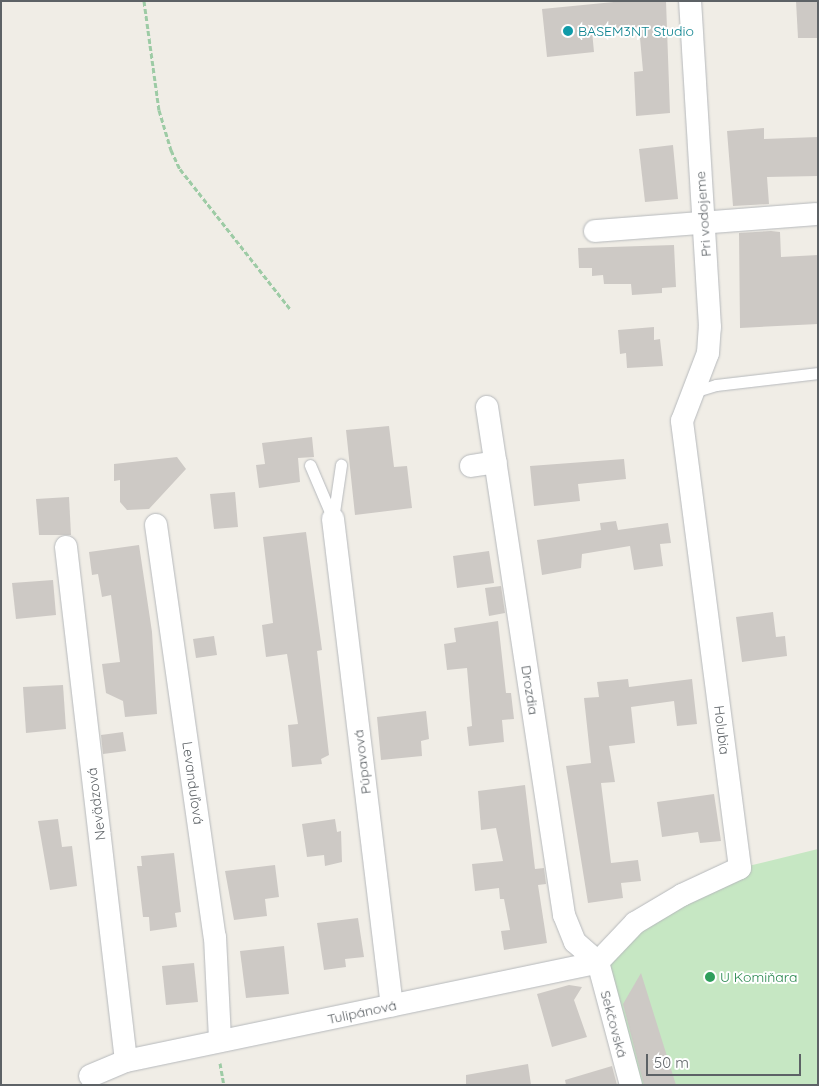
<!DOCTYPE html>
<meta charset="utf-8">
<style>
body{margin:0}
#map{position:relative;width:819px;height:1086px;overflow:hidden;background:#f0ede6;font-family:Quicksand,sans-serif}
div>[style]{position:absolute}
.green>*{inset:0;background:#c6e7c3}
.building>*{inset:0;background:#cdc9c5}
.path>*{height:3px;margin-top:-1.5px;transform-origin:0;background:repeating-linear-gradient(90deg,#9dcba5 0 5px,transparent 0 7.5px)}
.roads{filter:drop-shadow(0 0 1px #b6b9bc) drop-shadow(0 0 1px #b6b9bc)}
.lane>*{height:11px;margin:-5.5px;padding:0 5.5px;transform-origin:5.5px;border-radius:5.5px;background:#fff}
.street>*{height:22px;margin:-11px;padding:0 11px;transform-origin:11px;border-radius:11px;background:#fff}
.dots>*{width:14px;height:14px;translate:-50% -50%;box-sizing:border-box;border:2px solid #fff;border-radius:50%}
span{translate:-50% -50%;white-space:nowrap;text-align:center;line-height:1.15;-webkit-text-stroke:4px #fff;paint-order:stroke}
.culture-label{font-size:14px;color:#0d838f}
.left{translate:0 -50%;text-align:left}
.street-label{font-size:14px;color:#5d6266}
.leisure-label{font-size:14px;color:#27864d}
.frame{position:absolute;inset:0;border:2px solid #5d6266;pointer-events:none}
.scale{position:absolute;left:646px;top:1054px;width:155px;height:22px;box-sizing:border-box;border:2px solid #5d6266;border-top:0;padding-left:6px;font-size:15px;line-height:18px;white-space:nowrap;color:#5d6266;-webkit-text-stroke:4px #fff;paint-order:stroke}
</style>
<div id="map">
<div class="green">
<div style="clip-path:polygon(818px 849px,818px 1085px,628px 1085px,598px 962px,635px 923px,740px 868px)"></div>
</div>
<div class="building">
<div style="clip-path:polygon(624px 1px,666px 1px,670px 113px,636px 116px,634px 72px,643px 71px,639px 27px,592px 31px,594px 52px,547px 57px,542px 9px)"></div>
<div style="clip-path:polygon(796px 1px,818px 1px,818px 38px,798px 38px)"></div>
<div style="clip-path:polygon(764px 128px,764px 139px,818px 137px,818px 176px,767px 177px,769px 204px,733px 206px,727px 131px)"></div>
<div style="clip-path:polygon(673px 145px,678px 199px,645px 202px,639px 149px)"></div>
<div style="clip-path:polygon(771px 231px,780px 232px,781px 257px,818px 255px,818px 324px,740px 328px,739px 233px)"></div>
<div style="clip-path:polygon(674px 245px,676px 287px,662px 288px,662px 293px,632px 295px,631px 284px,604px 284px,603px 275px,592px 276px,592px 268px,579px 268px,578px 248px)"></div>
<div style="clip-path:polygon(654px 327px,654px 340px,660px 339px,663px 366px,627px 368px,626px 353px,620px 354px,618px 330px)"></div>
<div style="clip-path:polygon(389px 426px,394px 467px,407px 466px,412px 508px,355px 515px,346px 430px)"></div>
<div style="clip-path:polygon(312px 437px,314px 457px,298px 458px,300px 482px,259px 488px,256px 465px,265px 464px,262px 443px)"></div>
<div style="clip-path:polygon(177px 457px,186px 469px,149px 509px,127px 510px,120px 502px,120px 480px,114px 481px,114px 464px)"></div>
<div style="clip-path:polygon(624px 459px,626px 479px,578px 484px,580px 501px,534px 506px,530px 466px)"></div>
<div style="clip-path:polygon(235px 492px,238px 527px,214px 529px,210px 494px)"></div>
<div style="clip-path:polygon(69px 497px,71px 535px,39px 535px,36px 499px)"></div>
<div style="clip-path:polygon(616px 521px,618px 530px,668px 523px,671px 543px,660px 544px,663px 566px,634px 570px,630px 546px,582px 554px,581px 568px,542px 575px,537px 540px,601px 530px,600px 523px)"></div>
<div style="clip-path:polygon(306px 532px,322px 650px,317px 651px,329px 755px,321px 759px,322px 764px,292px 767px,288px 725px,298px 724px,287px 654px,266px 657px,262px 625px,273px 623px,263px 537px)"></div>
<div style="clip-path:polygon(139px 545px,152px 632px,157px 714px,125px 717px,123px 701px,106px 693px,102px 664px,120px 662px,111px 595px,102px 597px,98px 574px,92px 575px,89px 552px)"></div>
<div style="clip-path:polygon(489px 551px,494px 583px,457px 588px,453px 556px)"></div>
<div style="clip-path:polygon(53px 580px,56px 615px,16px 619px,12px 583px)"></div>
<div style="clip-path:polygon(501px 586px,505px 613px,489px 616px,485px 588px)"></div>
<div style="clip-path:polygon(773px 612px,776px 637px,785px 636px,787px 656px,742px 662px,736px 617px)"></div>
<div style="clip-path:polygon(498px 621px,506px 693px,511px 693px,514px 719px,502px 720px,504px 742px,469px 746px,467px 727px,472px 726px,467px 668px,447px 670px,444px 644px,456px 642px,454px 628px)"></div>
<div style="clip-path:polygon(214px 636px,217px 655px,196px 658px,193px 639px)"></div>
<div style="clip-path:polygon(628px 679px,629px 687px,692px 679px,697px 724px,677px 726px,674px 701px,631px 707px,635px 743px,609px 746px,615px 782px,601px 783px,611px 863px,638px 860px,641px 881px,621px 883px,623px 898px,588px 903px,566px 766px,591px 763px,584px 698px,599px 697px,597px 682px)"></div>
<div style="clip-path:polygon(63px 685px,66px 729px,26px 733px,23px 687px)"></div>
<div style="clip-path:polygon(426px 711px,429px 739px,421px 741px,422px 756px,381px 760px,377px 717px)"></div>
<div style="clip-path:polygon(123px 732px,126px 751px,103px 754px,101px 735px)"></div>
<div style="clip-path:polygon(525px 785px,535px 869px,544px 868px,546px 884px,538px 885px,547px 943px,504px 950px,501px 931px,510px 930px,504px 899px,500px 899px,499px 888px,475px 891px,472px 864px,503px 861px,496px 828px,481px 830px,478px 791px)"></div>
<div style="clip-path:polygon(714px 794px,721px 841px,700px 843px,698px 832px,662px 837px,657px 802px)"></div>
<div style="clip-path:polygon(58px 819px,62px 847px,72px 846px,77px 886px,50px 890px,38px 821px)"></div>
<div style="clip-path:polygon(335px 819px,337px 832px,341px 831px,342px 862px,325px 866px,324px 855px,307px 857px,302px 824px)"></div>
<div style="clip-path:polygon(174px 853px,181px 912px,175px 913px,177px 927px,150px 931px,149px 917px,143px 917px,137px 866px,142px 866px,141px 856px)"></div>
<div style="clip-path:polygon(275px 865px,279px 897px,265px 899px,267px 916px,234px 920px,225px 871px)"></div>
<div style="clip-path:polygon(358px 918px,364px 957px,345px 959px,346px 967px,324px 970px,317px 923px)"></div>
<div style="clip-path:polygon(284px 946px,289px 994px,246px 998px,240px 951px)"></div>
<div style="clip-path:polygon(194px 963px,198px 1002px,166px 1005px,162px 966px)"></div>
<div style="clip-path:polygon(641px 973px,676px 1085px,644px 1085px,623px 1004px)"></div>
<div style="clip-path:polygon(569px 985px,582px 987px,574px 1000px,587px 1037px,552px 1047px,537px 994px)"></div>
<div style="clip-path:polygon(528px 1064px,531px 1085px,466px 1085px,466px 1075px)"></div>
<div style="clip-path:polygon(612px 1066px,617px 1085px,566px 1085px,565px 1080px)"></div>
</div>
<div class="path">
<div style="left:144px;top:1px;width:110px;rotate:82.2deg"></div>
<div style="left:159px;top:110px;width:42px;rotate:73.3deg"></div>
<div style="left:171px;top:150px;width:21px;rotate:65deg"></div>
<div style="left:180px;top:169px;width:178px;rotate:51.8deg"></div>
<div style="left:220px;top:1063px;width:22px;rotate:80deg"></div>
</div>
<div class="roads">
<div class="lane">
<div style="left:693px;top:392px;width:24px;rotate:-17deg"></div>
<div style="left:716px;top:385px;width:103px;rotate:-6.7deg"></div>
<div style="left:310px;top:465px;width:59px;rotate:66.9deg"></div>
<div style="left:333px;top:519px;width:55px;rotate:-81.6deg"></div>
</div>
<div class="street">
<div style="left:595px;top:231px;width:221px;rotate:-4.4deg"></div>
<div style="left:487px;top:407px;width:514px;rotate:81.38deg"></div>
<div style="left:564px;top:915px;width:29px;rotate:68deg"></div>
<div style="left:575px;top:942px;width:30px;rotate:41deg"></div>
<div style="left:471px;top:466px;width:25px;rotate:-9deg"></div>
<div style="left:333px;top:519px;width:490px;rotate:83.1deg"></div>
<div style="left:156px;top:525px;width:416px;rotate:81.9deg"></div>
<div style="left:215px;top:937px;width:104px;rotate:87.2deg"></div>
<div style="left:66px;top:547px;width:517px;rotate:83.34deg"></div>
<div style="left:598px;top:962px;width:54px;rotate:-46.5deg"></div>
<div style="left:635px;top:923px;width:55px;rotate:-30.8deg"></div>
<div style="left:682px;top:895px;width:64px;rotate:-25deg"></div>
<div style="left:740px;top:868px;width:451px;rotate:-97.4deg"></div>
<div style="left:682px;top:421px;width:73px;rotate:-69.1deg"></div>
<div style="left:708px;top:353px;width:26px;rotate:-86deg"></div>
<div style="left:710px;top:327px;width:327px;rotate:-93.5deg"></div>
<div style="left:598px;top:962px;width:127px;rotate:75deg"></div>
<div style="left:90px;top:1076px;width:39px;rotate:-23deg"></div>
<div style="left:126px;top:1061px;width:482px;rotate:-11.8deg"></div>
</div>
</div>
<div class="dots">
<div style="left:568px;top:31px;background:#0f9aa8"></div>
<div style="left:710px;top:977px;background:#2e9e5b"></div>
</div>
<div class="culture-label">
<span class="left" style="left:578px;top:31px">BASEM3NT Studio</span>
</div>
<div class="street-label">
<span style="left:703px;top:214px;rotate:-94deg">Pri vodojeme</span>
<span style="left:530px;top:690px;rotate:81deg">Drozdia</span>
<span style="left:722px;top:730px;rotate:83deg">Holubia</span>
<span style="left:362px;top:762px;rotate:-97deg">Púpavová</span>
<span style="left:193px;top:783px;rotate:82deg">Levanduľová</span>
<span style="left:96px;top:804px;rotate:-97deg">Nevädzová</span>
<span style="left:362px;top:1012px;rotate:-12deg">Tulipánová</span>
<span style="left:614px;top:1024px;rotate:75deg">Sekčovská</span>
</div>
<div class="leisure-label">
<span class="left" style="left:720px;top:977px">U Komiňara</span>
</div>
<div class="frame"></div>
<div class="scale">50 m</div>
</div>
